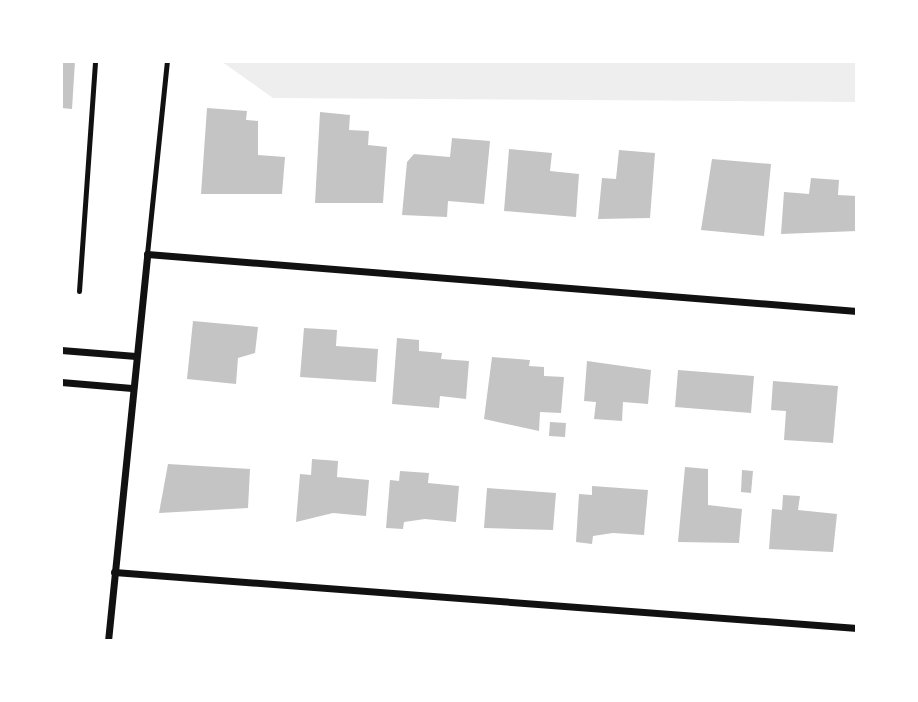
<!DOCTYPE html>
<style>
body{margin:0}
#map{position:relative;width:918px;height:702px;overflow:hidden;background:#fff;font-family:Quicksand,sans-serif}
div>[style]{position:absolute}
.green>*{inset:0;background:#eee}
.building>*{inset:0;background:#c4c4c4}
.service>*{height:5px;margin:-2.5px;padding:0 2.5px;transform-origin:2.5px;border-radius:2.5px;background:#111}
.minor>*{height:7px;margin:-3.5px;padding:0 3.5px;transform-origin:3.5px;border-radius:3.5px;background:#111}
span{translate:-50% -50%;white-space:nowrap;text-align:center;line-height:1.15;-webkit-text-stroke:5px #fff;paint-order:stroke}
.frame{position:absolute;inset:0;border:63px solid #fff;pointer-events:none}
</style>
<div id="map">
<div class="green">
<div style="clip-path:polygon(221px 61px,857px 61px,857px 102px,273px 98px)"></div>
</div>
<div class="building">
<div style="clip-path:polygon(61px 61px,75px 61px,72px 109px,61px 108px)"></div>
<div style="clip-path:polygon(207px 108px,247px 111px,246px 120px,258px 121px,258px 155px,285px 157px,282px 194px,201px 194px)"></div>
<div style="clip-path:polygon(320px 112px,350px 115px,349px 130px,369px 131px,368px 145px,387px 147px,383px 203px,315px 203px)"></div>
<div style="clip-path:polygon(452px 138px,490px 141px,484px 204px,448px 201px,447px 217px,402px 215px,407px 162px,414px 154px,450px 157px)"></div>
<div style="clip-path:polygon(509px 149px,552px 153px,550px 171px,579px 174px,576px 217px,504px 211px)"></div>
<div style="clip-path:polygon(619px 150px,655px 153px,650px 218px,598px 219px,602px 178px,616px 179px)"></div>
<div style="clip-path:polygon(712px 159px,771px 164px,764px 236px,701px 230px)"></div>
<div style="clip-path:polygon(811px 178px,839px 180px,838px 195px,857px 196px,857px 231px,781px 234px,784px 192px,809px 194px)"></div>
<div style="clip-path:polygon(193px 321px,258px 327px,255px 353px,238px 358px,236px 384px,187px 379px)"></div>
<div style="clip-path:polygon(304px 328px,337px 330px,336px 346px,378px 349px,376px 382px,300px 377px)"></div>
<div style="clip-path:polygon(397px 338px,419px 340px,419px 351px,442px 353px,441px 359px,469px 361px,466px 399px,440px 396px,439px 408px,392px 404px)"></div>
<div style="clip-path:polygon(492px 357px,530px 360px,529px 366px,544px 367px,544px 376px,564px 377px,561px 413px,540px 412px,539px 431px,484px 419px)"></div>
<div style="clip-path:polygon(587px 361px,651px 370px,648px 404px,623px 402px,622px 421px,594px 419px,596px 402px,584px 401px)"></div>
<div style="clip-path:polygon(678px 370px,754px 376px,751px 413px,675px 407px)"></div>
<div style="clip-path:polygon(773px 381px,838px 386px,833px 443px,784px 440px,786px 411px,771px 410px)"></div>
<div style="clip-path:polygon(550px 422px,566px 423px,565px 437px,549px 436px)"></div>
<div style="clip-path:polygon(312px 459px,338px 461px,337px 477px,369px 480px,366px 516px,333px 513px,296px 522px,300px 474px,311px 475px)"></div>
<div style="clip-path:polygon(168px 464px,250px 469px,248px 508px,159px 513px)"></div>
<div style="clip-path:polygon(685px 467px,708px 469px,708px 505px,742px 509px,739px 543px,678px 542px)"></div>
<div style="clip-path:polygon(742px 470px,753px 471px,751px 493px,741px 492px)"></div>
<div style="clip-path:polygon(400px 471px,429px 473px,428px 483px,459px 486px,456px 522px,425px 519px,404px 522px,403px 529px,386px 528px,390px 480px,399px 481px)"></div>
<div style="clip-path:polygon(592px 486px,648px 490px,644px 535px,613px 533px,593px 536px,592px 544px,576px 542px,579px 494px,592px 495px)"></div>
<div style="clip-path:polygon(487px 488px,556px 493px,553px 530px,484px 528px)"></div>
<div style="clip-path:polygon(783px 495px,800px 496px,798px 510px,837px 514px,833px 552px,769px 549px,772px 509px,782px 510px)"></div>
</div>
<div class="service">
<div style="left:147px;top:254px;width:194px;rotate:-84.1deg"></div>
<div style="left:79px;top:291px;width:231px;rotate:-86deg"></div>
</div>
<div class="minor">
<div style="left:61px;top:350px;width:75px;rotate:4.6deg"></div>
<div style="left:61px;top:382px;width:71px;rotate:4.8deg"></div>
<div style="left:114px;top:572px;width:745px;rotate:4.31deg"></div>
<div style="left:108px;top:641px;width:389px;rotate:-84.2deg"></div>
<div style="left:147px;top:254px;width:712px;rotate:4.59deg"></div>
</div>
<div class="frame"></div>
</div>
